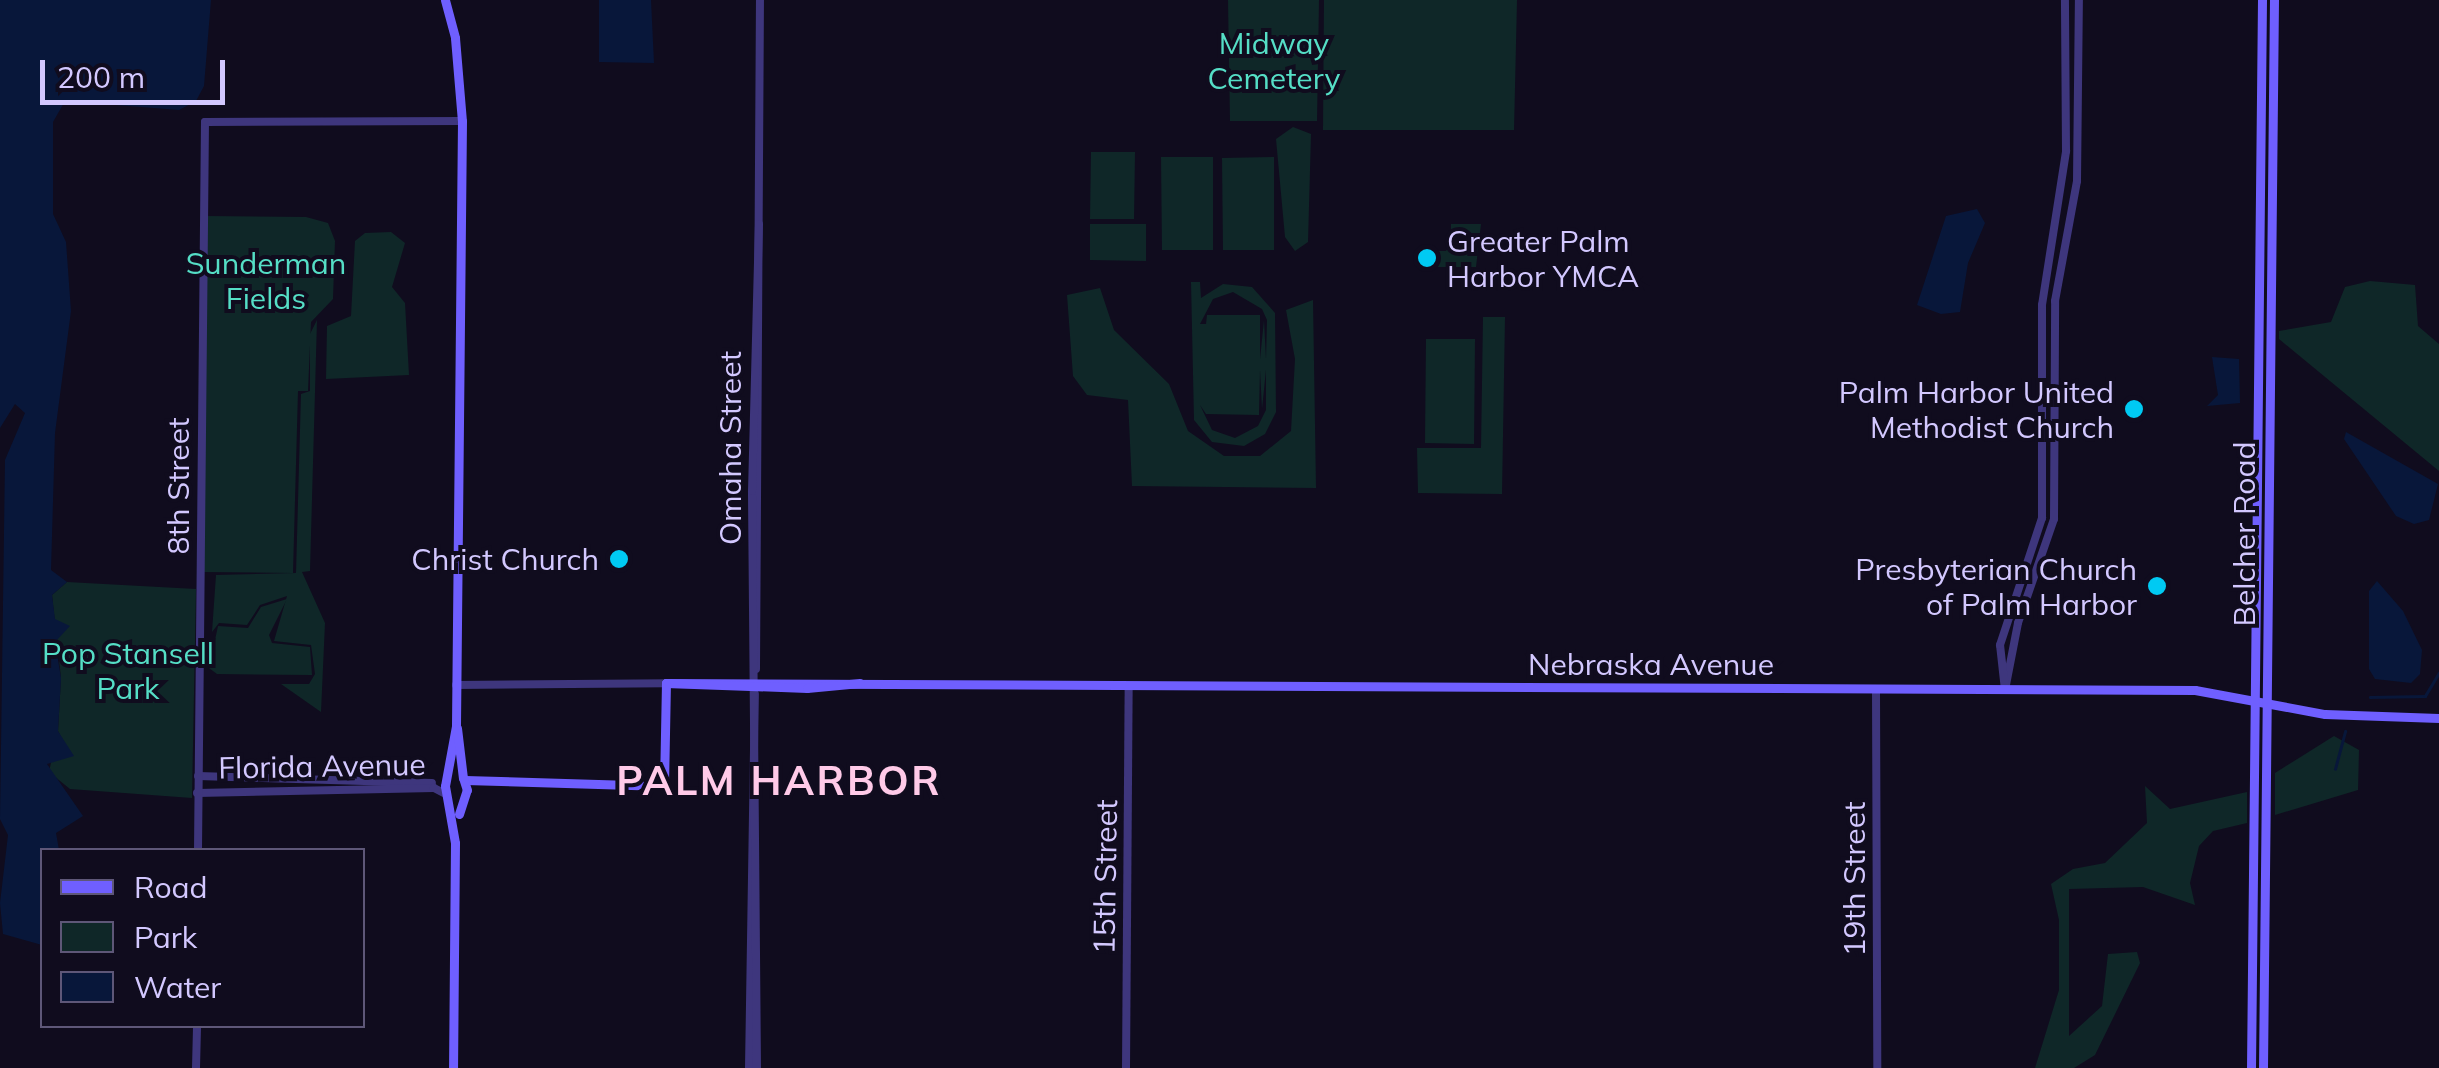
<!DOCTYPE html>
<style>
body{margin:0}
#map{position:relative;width:2439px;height:1068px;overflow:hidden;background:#100c1e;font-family:Mulish,sans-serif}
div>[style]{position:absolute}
.green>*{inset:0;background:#0f2728}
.water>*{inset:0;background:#08173a}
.stream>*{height:2.5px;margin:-1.25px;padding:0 1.25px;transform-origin:1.25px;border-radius:1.25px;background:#08173a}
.tertiary>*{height:8px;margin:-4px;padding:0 4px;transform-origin:4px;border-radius:4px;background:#3e367d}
.secondary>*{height:9px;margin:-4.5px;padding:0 4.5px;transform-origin:4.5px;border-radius:4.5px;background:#6f5fff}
.dots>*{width:28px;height:28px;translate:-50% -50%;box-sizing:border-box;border:5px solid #100c1e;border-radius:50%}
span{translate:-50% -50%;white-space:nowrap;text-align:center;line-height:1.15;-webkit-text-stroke:8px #100c1e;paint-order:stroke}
.park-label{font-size:30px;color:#55dec6}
.poi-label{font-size:30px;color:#d3c8ff}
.left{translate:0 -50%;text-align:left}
.right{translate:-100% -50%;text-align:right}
.street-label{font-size:30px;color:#d3c8ff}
.district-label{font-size:40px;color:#ffcae8;font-weight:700;letter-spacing:2.5px}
.legend{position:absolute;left:40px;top:848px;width:325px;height:180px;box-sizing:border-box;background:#100c1e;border:2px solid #5e5778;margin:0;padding:12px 18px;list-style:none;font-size:30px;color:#d3c8ff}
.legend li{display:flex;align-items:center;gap:20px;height:50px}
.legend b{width:50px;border:2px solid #5e5778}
.scale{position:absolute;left:40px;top:60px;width:185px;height:45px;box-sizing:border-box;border:5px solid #d3c8ff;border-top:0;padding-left:12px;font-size:30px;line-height:35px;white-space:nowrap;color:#d3c8ff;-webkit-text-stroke:8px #100c1e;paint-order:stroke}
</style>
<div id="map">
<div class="green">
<div style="clip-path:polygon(1228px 0,1319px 0,1317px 121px,1230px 121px)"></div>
<div style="clip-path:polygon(1324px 0,1517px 0,1514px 130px,1323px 130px)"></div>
<div style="clip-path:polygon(1293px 127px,1311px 134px,1308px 242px,1295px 251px,1285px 237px,1276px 139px)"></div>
<div style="clip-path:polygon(1091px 152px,1135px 152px,1134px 219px,1090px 219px)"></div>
<div style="clip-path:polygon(1161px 157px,1213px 157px,1213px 250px,1162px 250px)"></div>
<div style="clip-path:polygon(1274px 157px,1274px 250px,1223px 250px,1222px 158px)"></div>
<div style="clip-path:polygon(204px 216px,306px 217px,328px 223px,335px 241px,333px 299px,311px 322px,308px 391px,298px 391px,293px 573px,203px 572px)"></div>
<div style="clip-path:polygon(1090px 224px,1146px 224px,1146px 261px,1090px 260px)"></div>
<div style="clip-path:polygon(1451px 224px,1481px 224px,1476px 267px,1434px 267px,1435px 251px,1446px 251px,1451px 242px)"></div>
<div style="clip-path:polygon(391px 232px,405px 243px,392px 287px,405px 303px,409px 375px,326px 379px,327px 326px,351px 316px,355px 241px,365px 233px)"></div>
<div style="clip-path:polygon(2370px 281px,2415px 285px,2418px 326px,2439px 344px,2439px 471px,2279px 339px,2279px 331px,2331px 322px,2345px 287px)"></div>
<div style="clip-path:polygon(evenodd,1191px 282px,1200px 282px,1201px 298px,1223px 284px,1252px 287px,1275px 313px,1276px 412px,1265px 434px,1244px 446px,1212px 442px,1194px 420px,1191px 282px,1233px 292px,1262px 309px,1267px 320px,1266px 359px,1264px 320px,1260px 359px,1260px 315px,1207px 315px,1206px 324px,1200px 324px,1213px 299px,1233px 292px,1191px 282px,1260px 370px,1262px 409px,1266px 370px,1266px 410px,1258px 426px,1235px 438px,1212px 430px,1200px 405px,1206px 414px,1259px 415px,1260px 370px)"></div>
<div style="clip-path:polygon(1100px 288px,1114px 330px,1169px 384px,1188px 431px,1224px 456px,1260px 456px,1291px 431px,1295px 359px,1286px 310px,1313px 300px,1316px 488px,1132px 486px,1128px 400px,1087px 395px,1073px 376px,1067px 295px)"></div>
<div style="clip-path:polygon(1483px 317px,1505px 317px,1502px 494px,1418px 493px,1417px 448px,1481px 448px)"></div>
<div style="clip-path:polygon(317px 320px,310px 571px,302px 572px,325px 623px,321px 712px,281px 684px,309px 684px,315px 674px,311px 645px,274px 641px,287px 596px,260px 605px,247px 625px,219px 623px,212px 632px,216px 575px,296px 573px,301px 394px,310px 391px,310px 334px)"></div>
<div style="clip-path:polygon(1426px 339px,1475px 339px,1474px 444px,1425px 443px)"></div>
<div style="clip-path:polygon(67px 582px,196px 589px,192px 798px,70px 789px,49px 772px,52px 758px,71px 756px,58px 731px,61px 678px,52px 595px)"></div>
<div style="clip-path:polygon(287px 599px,269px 635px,272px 643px,310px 647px,312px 675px,217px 674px,209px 668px,218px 626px,248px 628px,261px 607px)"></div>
<div style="clip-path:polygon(2334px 736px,2359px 750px,2358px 790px,2275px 815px,2275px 773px)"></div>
<div style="clip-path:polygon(2145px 786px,2170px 809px,2247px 792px,2247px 823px,2213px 831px,2199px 846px,2190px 883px,2195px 905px,2143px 887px,2069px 889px,2069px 1036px,2102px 1006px,2108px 954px,2137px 952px,2140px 963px,2095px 1055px,2074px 1068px,2035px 1068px,2059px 990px,2059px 920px,2051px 884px,2073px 869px,2105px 863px,2147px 823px)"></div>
</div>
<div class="water">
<div style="clip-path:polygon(0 0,211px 0,204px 86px,196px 101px,179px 110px,65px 101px,53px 122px,53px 214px,66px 242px,71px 311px,55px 433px,51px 570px,67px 582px,52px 595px,55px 619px,70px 626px,55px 642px,61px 678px,58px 731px,74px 756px,47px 764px,83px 816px,56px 833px,59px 850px,42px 850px,42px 945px,3px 934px,0 903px,8px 835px,0 819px,5px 460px,25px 413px,15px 404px,0 428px)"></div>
<div style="clip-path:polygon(599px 0,651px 0,654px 63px,599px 62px)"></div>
<div style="clip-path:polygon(1977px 209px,1985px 223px,1968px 263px,1960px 312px,1941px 314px,1917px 305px,1946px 216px)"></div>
<div style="clip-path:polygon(2212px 357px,2239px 359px,2240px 403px,2207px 406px,2218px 395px)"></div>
<div style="clip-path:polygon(2346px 432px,2438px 484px,2429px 520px,2414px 524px,2396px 516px,2344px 439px)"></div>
<div style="clip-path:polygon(2377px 581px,2403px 611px,2422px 650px,2420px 674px,2411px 683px,2375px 679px,2369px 669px,2369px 591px)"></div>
</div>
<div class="stream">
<div style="left:2370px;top:697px;width:55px;rotate:-1deg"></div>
<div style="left:2425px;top:696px;width:27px;rotate:-59deg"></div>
<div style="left:2335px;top:769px;width:39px;rotate:-75deg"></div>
</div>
<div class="tertiary">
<div style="left:756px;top:669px;width:669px;rotate:-89.66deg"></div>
<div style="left:456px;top:685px;width:210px;rotate:-0.5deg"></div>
<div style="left:1876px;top:690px;width:378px;rotate:89.8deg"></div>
<div style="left:2005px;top:690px;width:68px;rotate:-79deg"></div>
<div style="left:2018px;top:623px;width:110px;rotate:-70.9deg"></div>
<div style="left:2054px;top:519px;width:218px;rotate:-89.7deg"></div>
<div style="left:2055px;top:301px;width:122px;rotate:-79.6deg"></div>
<div style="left:2077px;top:181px;width:181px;rotate:-89.4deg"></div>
<div style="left:2005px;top:690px;width:45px;rotate:-96.3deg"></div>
<div style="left:2000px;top:645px;width:134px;rotate:-71.7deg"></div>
<div style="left:2042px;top:518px;width:213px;rotate:-90deg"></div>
<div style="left:2042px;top:305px;width:156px;rotate:-81.1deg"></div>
<div style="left:2066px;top:151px;width:151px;rotate:-90.4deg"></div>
<div style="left:198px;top:776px;width:234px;rotate:1.7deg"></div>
<div style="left:197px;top:793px;width:237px;rotate:-1.2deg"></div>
<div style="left:434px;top:788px;width:13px;rotate:27deg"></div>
<div style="left:198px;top:850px;width:728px;rotate:-89.45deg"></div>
<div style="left:205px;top:122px;width:257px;rotate:-0.2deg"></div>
<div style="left:196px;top:1068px;width:42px;rotate:-88.6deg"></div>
<div style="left:749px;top:1068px;width:374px;rotate:-89.1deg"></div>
<div style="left:757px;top:1068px;width:577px;rotate:-90.5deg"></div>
<div style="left:752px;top:491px;width:267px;rotate:-88.5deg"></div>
<div style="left:1126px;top:1068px;width:382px;rotate:-89.6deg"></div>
</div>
<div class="secondary">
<div style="left:445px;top:0;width:39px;rotate:75deg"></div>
<div style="left:455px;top:38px;width:83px;rotate:85.2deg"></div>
<div style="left:462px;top:121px;width:605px;rotate:90.57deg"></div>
<div style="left:456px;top:726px;width:61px;rotate:100.4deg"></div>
<div style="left:445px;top:786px;width:58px;rotate:80deg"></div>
<div style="left:455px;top:843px;width:225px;rotate:90.5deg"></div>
<div style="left:666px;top:683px;width:1529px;rotate:0.26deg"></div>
<div style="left:2195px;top:690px;width:132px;rotate:10.5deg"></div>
<div style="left:2325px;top:714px;width:114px;rotate:2deg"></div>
<div style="left:666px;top:683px;width:141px;rotate:2deg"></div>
<div style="left:807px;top:688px;width:53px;rotate:-5.4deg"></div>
<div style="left:457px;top:728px;width:50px;rotate:83.2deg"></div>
<div style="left:465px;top:780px;width:199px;rotate:1.7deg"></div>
<div style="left:664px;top:786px;width:103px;rotate:-88.9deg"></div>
<div style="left:459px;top:814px;width:25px;rotate:-72deg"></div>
<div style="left:467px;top:790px;width:13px;rotate:-108deg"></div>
<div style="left:2251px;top:1068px;width:1068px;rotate:-89.41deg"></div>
<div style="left:2263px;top:1068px;width:1068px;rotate:-89.41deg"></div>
</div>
<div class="dots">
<div style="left:1427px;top:258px;background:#00caf3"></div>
<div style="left:2134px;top:409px;background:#00caf3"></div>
<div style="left:619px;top:559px;background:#00caf3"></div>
<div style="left:2157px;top:586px;background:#00caf3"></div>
</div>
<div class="park-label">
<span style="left:1274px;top:60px">Midway<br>Cemetery</span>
<span style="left:266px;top:280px">Sunderman<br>Fields</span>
<span style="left:128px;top:670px">Pop Stansell<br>Park</span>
</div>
<div class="poi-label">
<span class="left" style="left:1447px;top:258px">Greater Palm<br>Harbor YMCA</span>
<span class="right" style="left:2114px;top:409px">Palm Harbor United<br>Methodist Church</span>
<span class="right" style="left:599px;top:559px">Christ Church</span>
<span class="right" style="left:2137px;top:586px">Presbyterian Church<br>of Palm Harbor</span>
</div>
<div class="street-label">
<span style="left:730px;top:448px;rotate:-90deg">Omaha Street</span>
<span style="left:178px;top:486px;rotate:-90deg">8th Street</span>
<span style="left:2244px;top:534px;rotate:-90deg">Belcher Road</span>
<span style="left:1651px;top:664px">Nebraska Avenue</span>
<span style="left:322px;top:766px;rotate:-1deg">Florida Avenue</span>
<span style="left:1105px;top:877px;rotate:-89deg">15th Street</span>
<span style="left:1854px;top:879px;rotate:-90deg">19th Street</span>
</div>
<div class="district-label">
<span style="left:779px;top:780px">PALM HARBOR</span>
</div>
<ul class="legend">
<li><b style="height:12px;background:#6f5fff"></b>Road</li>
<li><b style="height:28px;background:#0f2728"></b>Park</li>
<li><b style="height:28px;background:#08173a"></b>Water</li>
</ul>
<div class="scale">200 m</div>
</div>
